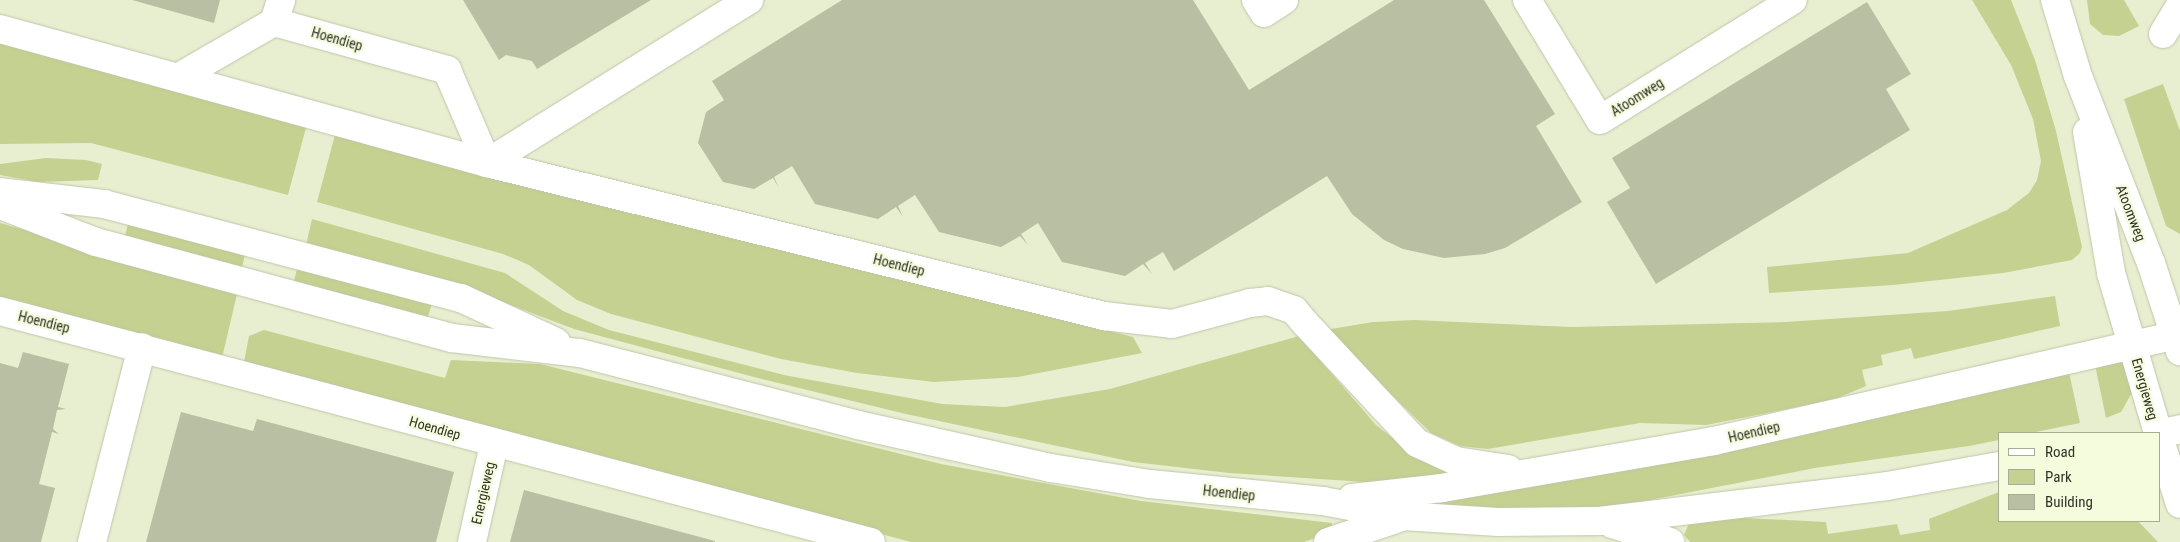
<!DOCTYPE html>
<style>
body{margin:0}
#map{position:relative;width:2180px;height:542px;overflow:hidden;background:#e8efd1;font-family:"Roboto Condensed",sans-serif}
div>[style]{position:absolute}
.green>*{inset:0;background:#c4d190}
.building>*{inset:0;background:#b9bfa2}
.roads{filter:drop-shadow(0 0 1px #bfc5a8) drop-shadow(0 0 1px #bfc5a8)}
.minor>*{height:28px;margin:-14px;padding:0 14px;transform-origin:14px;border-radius:14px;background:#fff}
.major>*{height:28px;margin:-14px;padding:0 14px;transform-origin:14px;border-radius:14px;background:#fff}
span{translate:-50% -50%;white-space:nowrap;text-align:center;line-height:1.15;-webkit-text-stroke:4.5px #f5fcde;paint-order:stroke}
.street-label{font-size:14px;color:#303327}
.legend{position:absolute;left:1998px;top:432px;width:162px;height:90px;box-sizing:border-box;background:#f5fcde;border:1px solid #a6ac95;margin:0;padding:6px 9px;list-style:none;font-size:15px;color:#303327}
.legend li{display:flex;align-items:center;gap:10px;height:25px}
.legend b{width:25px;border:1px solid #a6ac95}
</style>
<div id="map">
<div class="green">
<div style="clip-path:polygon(1972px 0,2011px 0,2035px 60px,2056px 131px,2082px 247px,2080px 253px,2072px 260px,2003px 273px,1893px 285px,1769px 293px,1767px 267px,1908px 253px,2007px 210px,2029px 193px,2037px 180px,2041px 161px,2033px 119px,2011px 65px)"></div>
<div style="clip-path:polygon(2087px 0,2124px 0,2139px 26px,2119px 36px,2103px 35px,2090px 24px)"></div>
<div style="clip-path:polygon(0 39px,307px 124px,288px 195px,91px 143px,0 144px)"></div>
<div style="clip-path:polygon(2163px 84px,2180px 131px,2180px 234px,2166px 226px,2124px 99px)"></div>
<div style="clip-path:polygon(336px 131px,1133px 337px,1142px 353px,1018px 377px,934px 382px,857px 373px,781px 359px,611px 314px,577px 300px,529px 265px,503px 254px,317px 202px)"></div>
<div style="clip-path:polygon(46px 158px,86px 160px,102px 164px,98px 180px,38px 182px,0 175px,0 164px)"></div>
<div style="clip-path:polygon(312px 219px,505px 273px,563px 311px,609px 330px,784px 375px,942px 404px,1005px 407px,1110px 389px,1299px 336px,1376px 425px,1408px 450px,1447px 466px,1447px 475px,1380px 483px,1229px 473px,1133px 462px,906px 414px,754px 377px,574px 329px,476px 292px,306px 245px)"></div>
<div style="clip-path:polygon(129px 220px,246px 251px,241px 271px,124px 240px)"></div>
<div style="clip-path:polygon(0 223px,238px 290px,222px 358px,0 299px)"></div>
<div style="clip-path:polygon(298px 265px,433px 300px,427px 320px,293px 285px)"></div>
<div style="clip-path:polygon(2055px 296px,2060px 326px,1914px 359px,1911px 348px,1881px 355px,1883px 365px,1862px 370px,1866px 386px,1833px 400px,1706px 425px,1640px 423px,1488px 449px,1460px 446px,1431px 433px,1325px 330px,1373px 322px,1414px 320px,1571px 327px,1786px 322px,1948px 311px)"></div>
<div style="clip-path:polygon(264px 330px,445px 378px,451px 360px,540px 364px,941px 464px,1141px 501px,1332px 523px,1332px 532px,1304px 542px,911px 542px,244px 362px,249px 336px)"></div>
<div style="clip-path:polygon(2118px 361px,2126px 364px,2133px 391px,2121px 412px,2106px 418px,2095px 365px)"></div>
<div style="clip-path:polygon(2069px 372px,2080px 423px,2031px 433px,1999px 433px,1999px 440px,1969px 446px,1815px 468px,1619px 506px,1535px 513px,1436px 509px,1439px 500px,1629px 470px)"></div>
<div style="clip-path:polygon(1999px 492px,1999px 521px,2138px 521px,2158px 542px,1690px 542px,1684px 535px,1690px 521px,1725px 517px,1826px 522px,1828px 534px,1897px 524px,1900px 535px,1930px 530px,1929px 519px)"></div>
</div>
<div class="building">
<div style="clip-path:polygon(132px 0,220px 0,214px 23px)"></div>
<div style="clip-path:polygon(463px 0,651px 0,537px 69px,532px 61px,506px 55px,499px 60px)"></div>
<div style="clip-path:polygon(842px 0,1193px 0,1249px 90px,1394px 0,1484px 0,1555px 114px,1536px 126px,1582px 202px,1505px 248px,1485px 254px,1444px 258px,1403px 249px,1384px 240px,1352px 214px,1327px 176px,1174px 271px,1163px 252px,1145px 263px,1152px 274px,1143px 264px,1125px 276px,1062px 262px,1038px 223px,1021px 234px,1028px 245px,1020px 236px,1001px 247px,939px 232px,915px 195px,898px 206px,903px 217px,896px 207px,878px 219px,815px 204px,792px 166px,774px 177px,779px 188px,773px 178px,754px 189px,723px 182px,698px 143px,706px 112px,724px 100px,712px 81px)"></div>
<div style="clip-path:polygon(1867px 2px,1911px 74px,1886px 89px,1910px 130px,1656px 284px,1607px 202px,1630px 188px,1612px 158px)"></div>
<div style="clip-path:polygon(23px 352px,69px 364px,58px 407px,66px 409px,57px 410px,53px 429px,59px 434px,52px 432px,39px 484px,55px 488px,41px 542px,0 542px,0 363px,18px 368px)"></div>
<div style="clip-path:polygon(181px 412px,253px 431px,257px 419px,454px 472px,436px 542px,146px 542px)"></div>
<div style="clip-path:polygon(524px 490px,715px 541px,715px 542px,510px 542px)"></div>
</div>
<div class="roads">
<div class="minor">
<div style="left:1256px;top:0;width:15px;rotate:58deg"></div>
<div style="left:1264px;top:13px;width:24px;rotate:-33deg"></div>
<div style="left:1527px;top:0;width:140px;rotate:58.7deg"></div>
<div style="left:1600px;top:120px;width:227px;rotate:-31.9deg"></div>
<div style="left:2055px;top:0;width:79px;rotate:73.2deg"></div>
<div style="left:2078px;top:76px;width:201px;rotate:68.7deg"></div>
<div style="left:2151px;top:263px;width:93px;rotate:71.8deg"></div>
<div style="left:274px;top:22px;width:180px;rotate:15.5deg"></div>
<div style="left:447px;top:70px;width:101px;rotate:66.7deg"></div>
<div style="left:0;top:29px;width:505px;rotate:15.38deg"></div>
<div style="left:487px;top:163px;width:636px;rotate:13.93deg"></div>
<div style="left:1104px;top:316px;width:68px;rotate:6.7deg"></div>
<div style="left:1172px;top:324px;width:81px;rotate:-15.1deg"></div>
<div style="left:1250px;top:303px;width:18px;rotate:-6deg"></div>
<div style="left:1268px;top:301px;width:28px;rotate:19deg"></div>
<div style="left:1294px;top:310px;width:17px;rotate:50deg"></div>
<div style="left:2163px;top:34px;width:33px;rotate:-59deg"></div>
<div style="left:179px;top:77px;width:110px;rotate:-30.1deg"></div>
<div style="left:274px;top:22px;width:23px;rotate:-72deg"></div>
<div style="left:2087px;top:132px;width:143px;rotate:80.3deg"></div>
<div style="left:2111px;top:273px;width:167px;rotate:73.6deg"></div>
<div style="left:487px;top:163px;width:309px;rotate:-31.9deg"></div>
<div style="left:0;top:311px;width:901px;rotate:14.85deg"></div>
<div style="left:2159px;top:437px;width:70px;rotate:72.6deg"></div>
<div style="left:92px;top:542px;width:201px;rotate:-75.6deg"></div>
<div style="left:472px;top:542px;width:100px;rotate:-77.3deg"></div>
</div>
<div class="major">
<div style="left:0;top:192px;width:105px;rotate:6.6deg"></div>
<div style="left:104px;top:204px;width:369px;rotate:14.8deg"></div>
<div style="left:461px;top:298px;width:105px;rotate:24.9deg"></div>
<div style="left:0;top:205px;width:103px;rotate:21.1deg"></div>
<div style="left:96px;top:242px;width:369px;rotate:15.1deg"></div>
<div style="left:452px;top:338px;width:129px;rotate:6.7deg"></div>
<div style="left:580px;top:353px;width:287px;rotate:14.5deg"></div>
<div style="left:858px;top:425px;width:198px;rotate:12.6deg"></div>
<div style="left:1051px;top:468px;width:100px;rotate:9.2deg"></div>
<div style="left:1150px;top:484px;width:174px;rotate:5.6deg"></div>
<div style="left:1323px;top:501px;width:81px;rotate:10.6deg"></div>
<div style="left:1403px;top:516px;width:95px;rotate:3.6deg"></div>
<div style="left:1498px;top:522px;width:101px;rotate:-0.6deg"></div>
<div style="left:1599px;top:521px;width:290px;rotate:-6.9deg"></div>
<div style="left:1887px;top:486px;width:114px;rotate:-10.1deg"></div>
<div style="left:1305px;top:323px;width:164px;rotate:47deg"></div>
<div style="left:1417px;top:443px;width:43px;rotate:24.8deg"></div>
<div style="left:1456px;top:461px;width:53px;rotate:8.7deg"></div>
<div style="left:2159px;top:434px;width:22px;rotate:-13deg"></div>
<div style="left:1352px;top:498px;width:91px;rotate:-6.3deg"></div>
<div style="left:1442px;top:488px;width:276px;rotate:-9.8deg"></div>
<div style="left:1714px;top:441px;width:478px;rotate:-12.9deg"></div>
<div style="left:1612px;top:524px;width:61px;rotate:17.2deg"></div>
<div style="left:1328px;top:542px;width:75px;rotate:-18.7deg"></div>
</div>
</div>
<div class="street-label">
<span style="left:337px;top:39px;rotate:16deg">Hoendiep</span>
<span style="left:1637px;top:97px;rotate:-32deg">Atoomweg</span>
<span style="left:2131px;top:213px;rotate:69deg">Atoomweg</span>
<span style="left:899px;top:265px;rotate:14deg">Hoendiep</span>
<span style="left:44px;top:322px;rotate:14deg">Hoendiep</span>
<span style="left:2145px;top:389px;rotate:74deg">Energieweg</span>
<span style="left:435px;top:428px;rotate:16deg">Hoendiep</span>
<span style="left:1754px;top:432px;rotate:-13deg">Hoendiep</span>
<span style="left:483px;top:493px;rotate:-77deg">Energieweg</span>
<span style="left:1229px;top:493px;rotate:6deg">Hoendiep</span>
</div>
<ul class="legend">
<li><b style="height:6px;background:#fff"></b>Road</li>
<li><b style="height:14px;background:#c4d190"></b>Park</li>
<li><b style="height:14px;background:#b9bfa2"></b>Building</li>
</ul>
</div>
